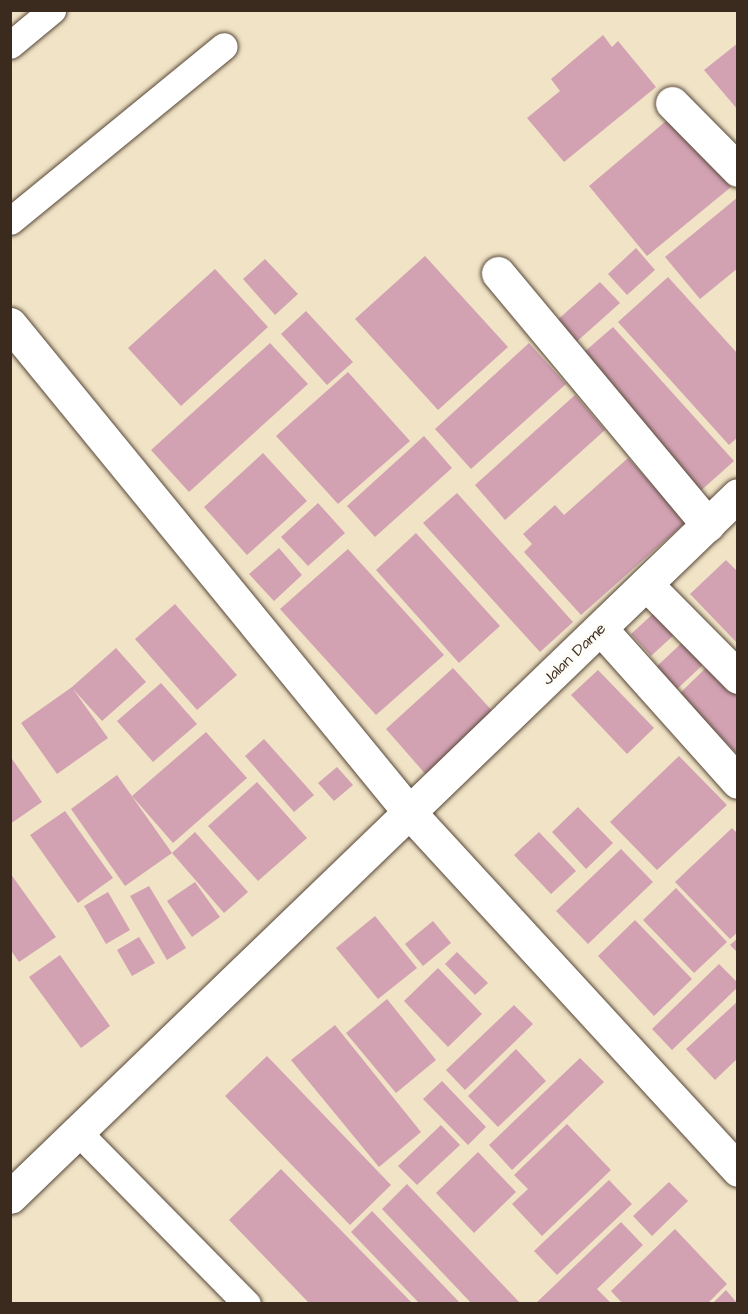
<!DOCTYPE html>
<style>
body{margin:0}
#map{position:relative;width:748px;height:1314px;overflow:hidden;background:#f0e3c6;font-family:"Architects Daughter",sans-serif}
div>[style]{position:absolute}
.building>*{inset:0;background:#d2a2b3}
.roads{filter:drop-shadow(0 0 2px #564637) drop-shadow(0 0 2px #564637)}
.service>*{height:27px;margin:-13.5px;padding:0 13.5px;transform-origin:13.5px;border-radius:13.5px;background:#fff}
.minor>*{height:33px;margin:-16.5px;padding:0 16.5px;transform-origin:16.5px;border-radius:16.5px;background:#fff}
.tertiary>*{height:33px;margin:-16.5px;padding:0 16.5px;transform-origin:16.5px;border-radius:16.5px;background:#fff}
span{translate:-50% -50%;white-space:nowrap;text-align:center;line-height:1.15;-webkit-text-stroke:6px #fdfcf7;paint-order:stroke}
.street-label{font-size:16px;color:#3b2a1e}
.frame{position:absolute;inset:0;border:12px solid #3b2a1e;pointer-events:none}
</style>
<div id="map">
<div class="building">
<div style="clip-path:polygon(603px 35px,612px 47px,618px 41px,656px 87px,564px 162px,527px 118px,560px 91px,551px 79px)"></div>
<div style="clip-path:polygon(738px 43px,738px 110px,704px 70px)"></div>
<div style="clip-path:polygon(672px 116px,731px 187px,647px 256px,589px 186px)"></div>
<div style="clip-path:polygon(738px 197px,738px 268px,700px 299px,665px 257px)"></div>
<div style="clip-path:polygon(636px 248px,655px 270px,627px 295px,608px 274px)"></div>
<div style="clip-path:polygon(425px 256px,508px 347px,438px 410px,355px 319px)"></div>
<div style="clip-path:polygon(265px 259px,298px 294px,275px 315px,243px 279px)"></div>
<div style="clip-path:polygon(215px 269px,268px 327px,181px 406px,128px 348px)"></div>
<div style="clip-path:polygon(668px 277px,738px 354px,738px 437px,729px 445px,618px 322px)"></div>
<div style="clip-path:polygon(600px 282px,620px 303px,574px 344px,554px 323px)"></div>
<div style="clip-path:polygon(306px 311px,353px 362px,327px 385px,281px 334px)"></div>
<div style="clip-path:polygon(613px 327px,734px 461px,697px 494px,575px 360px)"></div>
<div style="clip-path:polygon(270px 343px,308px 384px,189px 492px,151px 450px)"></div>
<div style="clip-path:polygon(529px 343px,566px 384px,471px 469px,435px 429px)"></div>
<div style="clip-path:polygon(348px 372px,410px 441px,338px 504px,276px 436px)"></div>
<div style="clip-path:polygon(575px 395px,605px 430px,505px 520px,475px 485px)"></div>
<div style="clip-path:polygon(424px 436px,452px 468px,375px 537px,347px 506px)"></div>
<div style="clip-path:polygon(263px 453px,307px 501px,247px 555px,204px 507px)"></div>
<div style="clip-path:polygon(628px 458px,686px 522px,581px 615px,524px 552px,532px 544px,523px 534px,555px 505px,564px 515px)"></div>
<div style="clip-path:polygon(457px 493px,573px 622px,540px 652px,423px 523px)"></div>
<div style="clip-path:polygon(318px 503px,345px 533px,308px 566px,281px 537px)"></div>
<div style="clip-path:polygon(416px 533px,500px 626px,459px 663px,376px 570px)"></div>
<div style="clip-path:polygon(279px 548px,302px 575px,274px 601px,249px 574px)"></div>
<div style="clip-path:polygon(348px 549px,444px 655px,376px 715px,280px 609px)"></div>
<div style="clip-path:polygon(726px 560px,738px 572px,738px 644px,690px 594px)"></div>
<div style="clip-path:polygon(175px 604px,237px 675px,197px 710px,135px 639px)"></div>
<div style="clip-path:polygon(656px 611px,676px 633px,651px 656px,631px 634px)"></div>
<div style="clip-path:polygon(688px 637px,709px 659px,675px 691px,654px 669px)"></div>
<div style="clip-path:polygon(116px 648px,146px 682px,102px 721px,73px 689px,108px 738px,57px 774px,21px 723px,72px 687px)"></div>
<div style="clip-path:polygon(710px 664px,738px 693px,738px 755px,679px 694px)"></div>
<div style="clip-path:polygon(453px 668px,496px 715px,428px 777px,386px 729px)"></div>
<div style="clip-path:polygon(598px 670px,654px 728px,627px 754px,571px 695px)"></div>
<div style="clip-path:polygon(161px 683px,197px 724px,153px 762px,117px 721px)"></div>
<div style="clip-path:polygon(206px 732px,247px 778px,173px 843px,132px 796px)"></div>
<div style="clip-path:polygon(264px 739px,314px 795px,294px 812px,245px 756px)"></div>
<div style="clip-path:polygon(10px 756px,42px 802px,10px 824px)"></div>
<div style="clip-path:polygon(679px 756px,727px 805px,657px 870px,610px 822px)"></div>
<div style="clip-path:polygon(337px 767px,353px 785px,334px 801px,318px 783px)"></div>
<div style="clip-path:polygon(117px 775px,172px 853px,125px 886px,71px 809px)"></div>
<div style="clip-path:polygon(257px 782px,307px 838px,258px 881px,208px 826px)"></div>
<div style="clip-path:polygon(578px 807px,613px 843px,586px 869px,552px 832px)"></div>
<div style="clip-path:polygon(65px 811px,113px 878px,78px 903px,30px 835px)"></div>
<div style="clip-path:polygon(732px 828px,738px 834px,738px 932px,730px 939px,675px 882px)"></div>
<div style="clip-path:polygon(195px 832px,248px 892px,224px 913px,172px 853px)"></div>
<div style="clip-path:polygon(539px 832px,576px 871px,551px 894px,514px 855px)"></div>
<div style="clip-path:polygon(621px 849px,653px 882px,588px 944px,556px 911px)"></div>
<div style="clip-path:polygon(10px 873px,56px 937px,19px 962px,10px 949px)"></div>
<div style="clip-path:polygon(195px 882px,220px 917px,192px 937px,167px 901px)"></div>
<div style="clip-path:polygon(149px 886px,186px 948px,167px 960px,130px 896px)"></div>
<div style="clip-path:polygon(676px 888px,727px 942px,694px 973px,643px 920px)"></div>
<div style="clip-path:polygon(108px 892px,130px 930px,106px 944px,84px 906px)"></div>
<div style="clip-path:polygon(375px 916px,417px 968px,378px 999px,336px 948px)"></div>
<div style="clip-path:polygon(635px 920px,692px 979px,654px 1016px,598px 956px)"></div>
<div style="clip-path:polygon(433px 921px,451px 943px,423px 966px,405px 944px)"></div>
<div style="clip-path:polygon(139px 937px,155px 963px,132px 976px,117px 950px)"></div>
<div style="clip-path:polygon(738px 938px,738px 953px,730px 945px)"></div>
<div style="clip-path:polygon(457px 952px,488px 983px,475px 995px,445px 964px)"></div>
<div style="clip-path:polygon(60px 955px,110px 1026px,81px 1048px,29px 977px)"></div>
<div style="clip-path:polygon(719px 964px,738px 983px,738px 987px,672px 1050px,652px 1029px)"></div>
<div style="clip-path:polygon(438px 968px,482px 1014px,448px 1047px,404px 1001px)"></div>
<div style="clip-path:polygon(387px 999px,436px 1060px,396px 1093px,346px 1033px)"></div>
<div style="clip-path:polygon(738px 1001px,738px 1058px,715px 1080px,686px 1049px)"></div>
<div style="clip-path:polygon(514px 1005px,533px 1024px,465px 1090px,446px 1070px)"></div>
<div style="clip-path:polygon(335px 1025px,421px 1132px,379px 1167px,291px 1060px)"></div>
<div style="clip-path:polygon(516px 1049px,546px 1081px,498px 1127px,468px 1096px)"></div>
<div style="clip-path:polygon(267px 1056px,391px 1185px,350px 1225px,225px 1096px)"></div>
<div style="clip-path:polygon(580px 1058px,604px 1082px,512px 1170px,489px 1145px)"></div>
<div style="clip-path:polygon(442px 1081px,486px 1127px,468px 1145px,423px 1099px)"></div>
<div style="clip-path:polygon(567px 1124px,611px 1170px,542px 1236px,512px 1204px,528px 1189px,514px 1175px)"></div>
<div style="clip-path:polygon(441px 1125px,460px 1145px,417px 1185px,398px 1166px)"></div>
<div style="clip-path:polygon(478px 1152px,516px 1192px,474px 1233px,436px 1193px)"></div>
<div style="clip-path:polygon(281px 1169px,413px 1304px,310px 1304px,229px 1220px)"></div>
<div style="clip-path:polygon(609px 1180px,632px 1204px,557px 1275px,534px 1251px)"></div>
<div style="clip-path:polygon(669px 1182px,688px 1201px,652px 1236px,633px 1216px)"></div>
<div style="clip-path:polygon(407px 1184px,521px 1304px,472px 1304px,382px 1209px)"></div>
<div style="clip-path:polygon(372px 1211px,461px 1304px,420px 1304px,351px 1232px)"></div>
<div style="clip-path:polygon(621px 1222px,643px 1245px,597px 1289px,612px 1304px,535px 1304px)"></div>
<div style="clip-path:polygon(675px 1229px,727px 1284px,707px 1304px,623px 1304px,611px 1291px)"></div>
<div style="clip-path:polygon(726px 1290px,738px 1304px,712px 1304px)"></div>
</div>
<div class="roads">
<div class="service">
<div style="left:10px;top:45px;width:55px;rotate:-39.8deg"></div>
<div style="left:10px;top:221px;width:276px;rotate:-39.3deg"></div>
<div style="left:78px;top:1132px;width:241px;rotate:45.5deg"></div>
</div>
<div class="minor">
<div style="left:672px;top:103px;width:94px;rotate:45.4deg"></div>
<div style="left:498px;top:273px;width:328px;rotate:50.2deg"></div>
<div style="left:646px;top:584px;width:131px;rotate:45.3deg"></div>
<div style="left:601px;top:629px;width:205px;rotate:48.2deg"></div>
<div style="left:10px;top:1197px;width:1011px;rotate:-43.96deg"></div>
</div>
<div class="tertiary">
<div style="left:10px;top:324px;width:632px;rotate:50.72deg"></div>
<div style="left:410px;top:813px;width:485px;rotate:47.4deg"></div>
</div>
</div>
<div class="street-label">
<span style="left:574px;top:654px;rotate:-44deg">Jalan Dame</span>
</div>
<div class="frame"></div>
</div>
